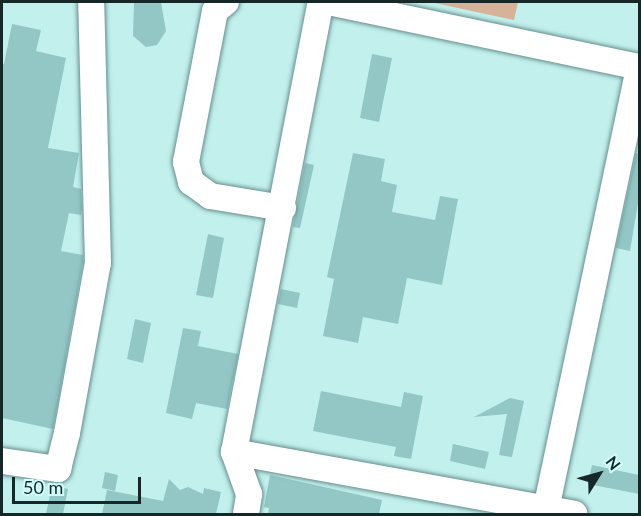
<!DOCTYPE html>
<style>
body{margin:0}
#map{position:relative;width:641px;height:516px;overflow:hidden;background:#c2f0ed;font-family:Lato,sans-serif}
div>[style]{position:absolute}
.water>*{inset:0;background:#d6b299}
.building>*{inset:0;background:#93c7c5}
.roads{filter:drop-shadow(0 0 2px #648f8d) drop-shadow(0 0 2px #648f8d)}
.minor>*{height:26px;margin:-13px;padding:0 13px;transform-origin:13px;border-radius:13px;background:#fff}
span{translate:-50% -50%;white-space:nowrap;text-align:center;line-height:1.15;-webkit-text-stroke:5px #cffdfb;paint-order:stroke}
.frame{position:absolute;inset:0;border:3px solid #162727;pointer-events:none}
.north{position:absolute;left:569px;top:444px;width:60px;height:60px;-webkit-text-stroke:4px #cffdfb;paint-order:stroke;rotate:53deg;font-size:16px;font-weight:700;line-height:24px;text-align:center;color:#162727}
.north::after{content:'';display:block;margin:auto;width:21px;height:27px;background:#162727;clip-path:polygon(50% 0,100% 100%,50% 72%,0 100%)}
.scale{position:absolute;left:12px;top:477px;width:129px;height:27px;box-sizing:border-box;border:3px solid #162727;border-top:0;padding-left:8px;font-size:18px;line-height:21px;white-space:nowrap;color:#162727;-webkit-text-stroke:4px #cffdfb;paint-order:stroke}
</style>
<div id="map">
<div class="water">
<div style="clip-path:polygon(430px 2px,518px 2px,514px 20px)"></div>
</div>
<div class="building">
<div style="clip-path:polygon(134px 2px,161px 2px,166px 31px,157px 45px,146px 47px,133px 36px)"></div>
<div style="clip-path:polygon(12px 24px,41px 30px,36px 51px,66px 58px,48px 148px,79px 153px,73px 187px,81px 189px,82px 210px,81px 215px,69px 213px,61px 251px,83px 255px,83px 262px,53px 429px,2px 418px,2px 64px,4px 64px)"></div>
<div style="clip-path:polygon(372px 54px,392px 58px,379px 122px,360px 118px)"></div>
<div style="clip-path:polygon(353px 153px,385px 159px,381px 181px,397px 185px,392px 212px,435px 220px,440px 196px,458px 199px,442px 285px,407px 278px,398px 324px,363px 317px,358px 343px,323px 336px,334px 279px,327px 277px)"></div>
<div style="clip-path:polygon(636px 153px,639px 154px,639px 197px,630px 251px,616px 248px)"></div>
<div style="clip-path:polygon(305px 163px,314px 165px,300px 228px,293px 227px)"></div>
<div style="clip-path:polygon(208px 234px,224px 238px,213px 298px,196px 295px)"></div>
<div style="clip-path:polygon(281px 289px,300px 293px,297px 308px,278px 304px)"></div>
<div style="clip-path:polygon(135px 319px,151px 323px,143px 363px,127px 359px)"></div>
<div style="clip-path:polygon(183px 328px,201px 331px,198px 346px,238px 354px,227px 409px,196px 403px,192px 419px,166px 413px)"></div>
<div style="clip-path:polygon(321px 391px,401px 407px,404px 392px,423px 396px,411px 459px,394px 456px,396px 447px,313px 431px)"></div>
<div style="clip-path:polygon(510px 398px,524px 401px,512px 457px,499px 455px,507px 414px,474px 417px)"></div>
<div style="clip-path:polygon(453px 444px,489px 452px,485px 469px,450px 461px)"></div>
<div style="clip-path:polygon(592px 465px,639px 475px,639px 494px,588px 484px)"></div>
<div style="clip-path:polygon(105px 472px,118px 475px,115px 491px,102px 488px)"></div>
<div style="clip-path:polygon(270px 475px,382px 500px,379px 514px,268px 514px,269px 508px,264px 507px)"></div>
<div style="clip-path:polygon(169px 479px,180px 490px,188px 487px,203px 494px,204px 488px,221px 492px,216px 514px,102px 514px,107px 490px,163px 501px)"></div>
<div style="clip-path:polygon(52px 485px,68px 489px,63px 514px,46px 514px)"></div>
</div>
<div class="roads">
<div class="minor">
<div style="left:226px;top:2px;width:14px;rotate:141deg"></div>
<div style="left:215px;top:11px;width:154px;rotate:100.9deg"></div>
<div style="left:186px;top:162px;width:21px;rotate:76deg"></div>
<div style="left:191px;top:182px;width:24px;rotate:36deg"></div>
<div style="left:210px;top:196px;width:74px;rotate:9.3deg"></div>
<div style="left:328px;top:2px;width:319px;rotate:11.8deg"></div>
<div style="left:234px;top:452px;width:346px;rotate:10.3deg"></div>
<div style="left:2px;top:461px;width:57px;rotate:8.1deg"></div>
<div style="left:58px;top:469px;width:37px;rotate:-76deg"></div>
<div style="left:67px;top:433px;width:173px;rotate:-79.7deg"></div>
<div style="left:98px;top:263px;width:261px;rotate:-91.5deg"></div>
<div style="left:246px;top:514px;width:20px;rotate:-81deg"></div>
<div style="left:249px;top:494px;width:45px;rotate:-109.7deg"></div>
<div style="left:234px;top:452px;width:458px;rotate:-79.1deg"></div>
<div style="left:545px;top:514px;width:457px;rotate:-78.1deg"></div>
</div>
</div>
<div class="frame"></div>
<div class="north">N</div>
<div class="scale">50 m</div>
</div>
